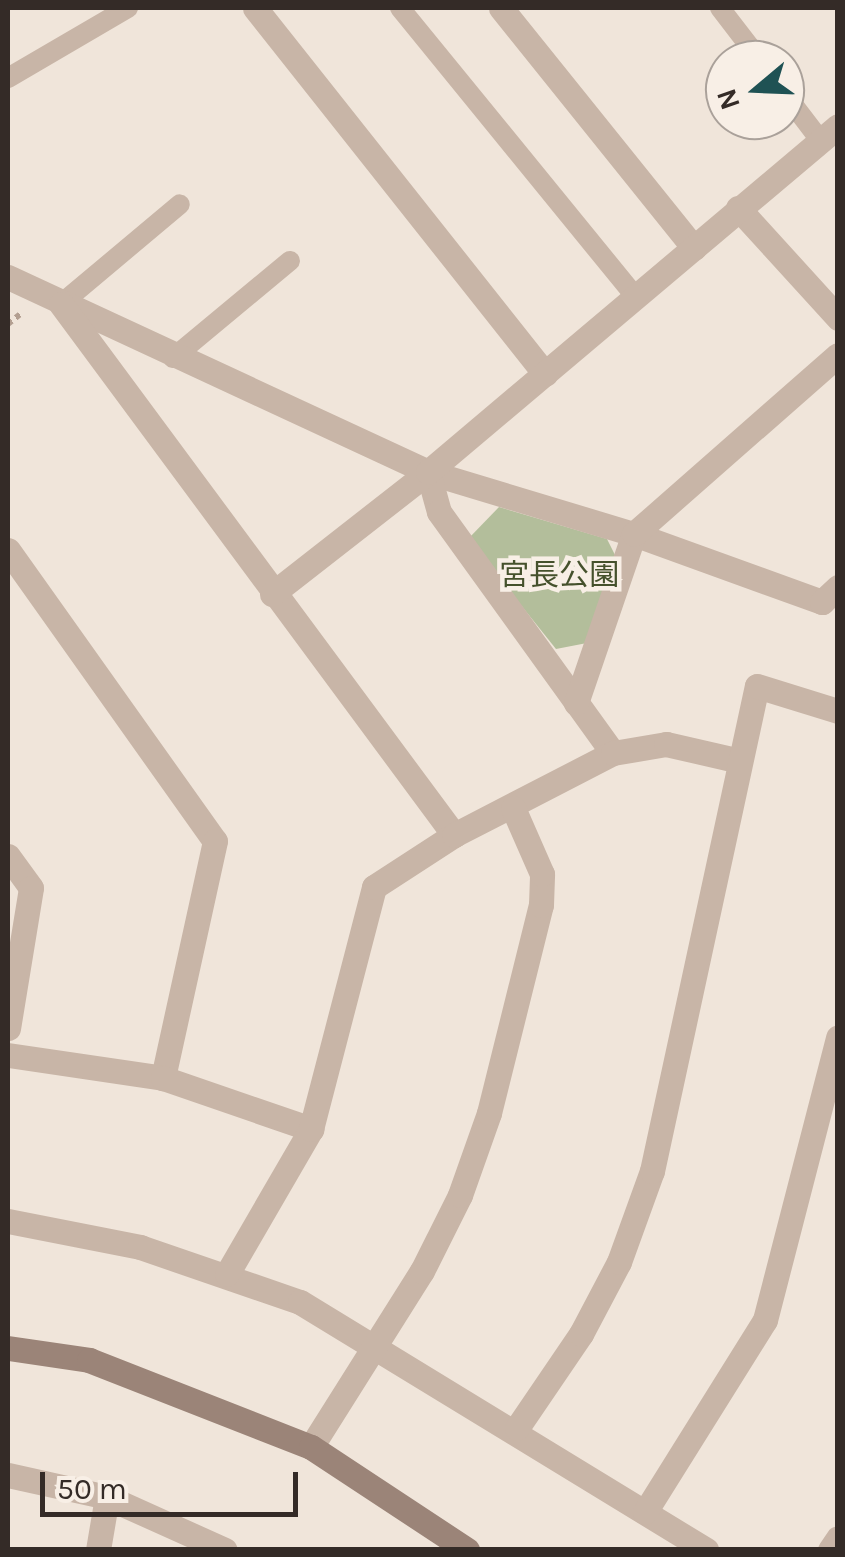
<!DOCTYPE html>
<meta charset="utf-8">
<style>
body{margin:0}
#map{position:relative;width:845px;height:1557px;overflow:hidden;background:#f0e5da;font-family:Karla,"Noto Sans JP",sans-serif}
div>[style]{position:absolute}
.green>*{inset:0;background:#b3be9b}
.path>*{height:6px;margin-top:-3px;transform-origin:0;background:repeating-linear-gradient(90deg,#b39f91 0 5px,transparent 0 10px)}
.lane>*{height:20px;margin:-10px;padding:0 10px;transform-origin:10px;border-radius:10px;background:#c8b5a7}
.street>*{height:25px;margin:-12.5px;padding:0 12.5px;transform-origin:12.5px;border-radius:12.5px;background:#c8b5a7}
.secondary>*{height:25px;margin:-12.5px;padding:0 12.5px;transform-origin:12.5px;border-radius:12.5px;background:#9b8478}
span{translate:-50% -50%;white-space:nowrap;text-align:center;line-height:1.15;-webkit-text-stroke:9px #f8efe6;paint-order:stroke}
.park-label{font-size:30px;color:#45512c}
.frame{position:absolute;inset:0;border:10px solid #342b27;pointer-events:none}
.north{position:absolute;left:705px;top:40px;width:100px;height:100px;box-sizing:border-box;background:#f8efe6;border:2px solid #aaa19a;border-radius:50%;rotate:251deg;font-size:28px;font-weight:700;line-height:40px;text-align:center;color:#342b27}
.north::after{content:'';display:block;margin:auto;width:35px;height:45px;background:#1f5254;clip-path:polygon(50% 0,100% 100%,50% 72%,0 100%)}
.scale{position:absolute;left:40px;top:1472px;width:258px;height:45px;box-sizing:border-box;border:5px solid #342b27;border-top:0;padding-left:12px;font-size:30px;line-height:35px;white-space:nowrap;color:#342b27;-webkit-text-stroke:8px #f8efe6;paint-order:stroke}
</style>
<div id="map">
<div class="green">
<div style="clip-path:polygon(499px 507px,607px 539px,616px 557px,587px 643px,556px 649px,468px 539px)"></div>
</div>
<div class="path">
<div style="left:8px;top:324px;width:19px;rotate:-39deg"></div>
</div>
<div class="lane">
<div style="left:400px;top:8px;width:373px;rotate:50.8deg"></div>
<div style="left:720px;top:8px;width:66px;rotate:52.4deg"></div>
<div style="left:8px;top:78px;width:139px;rotate:-30.3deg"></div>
<div style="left:785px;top:94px;width:58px;rotate:52.7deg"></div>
<div style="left:61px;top:304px;width:155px;rotate:-40deg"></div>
<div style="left:173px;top:358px;width:152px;rotate:-39.7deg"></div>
</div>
<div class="street">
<div style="left:255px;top:8px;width:467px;rotate:51.6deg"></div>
<div style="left:501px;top:8px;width:308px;rotate:51.2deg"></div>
<div style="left:738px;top:208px;width:149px;rotate:47.7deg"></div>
<div style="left:8px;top:277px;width:463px;rotate:24.9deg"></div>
<div style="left:428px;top:472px;width:215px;rotate:16.8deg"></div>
<div style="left:634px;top:534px;width:200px;rotate:19.9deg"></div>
<div style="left:822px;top:602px;width:22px;rotate:-43deg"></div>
<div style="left:61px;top:304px;width:661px;rotate:53.49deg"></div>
<div style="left:428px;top:472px;width:41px;rotate:74.6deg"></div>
<div style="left:439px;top:512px;width:297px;rotate:54.2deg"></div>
<div style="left:8px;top:550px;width:357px;rotate:54.6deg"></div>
<div style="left:215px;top:841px;width:243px;rotate:102.4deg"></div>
<div style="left:272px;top:594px;width:198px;rotate:-38deg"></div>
<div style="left:428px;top:472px;width:536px;rotate:-40.16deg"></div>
<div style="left:576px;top:703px;width:179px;rotate:-71.1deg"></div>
<div style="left:634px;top:534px;width:271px;rotate:-41.3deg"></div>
<div style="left:8px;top:856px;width:39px;rotate:54deg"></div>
<div style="left:31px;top:888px;width:142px;rotate:99.3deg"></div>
<div style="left:8px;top:1055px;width:157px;rotate:8.4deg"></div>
<div style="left:163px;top:1078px;width:157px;rotate:19deg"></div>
<div style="left:8px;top:1221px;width:135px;rotate:11.1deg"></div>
<div style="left:140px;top:1247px;width:169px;rotate:19deg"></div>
<div style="left:300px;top:1302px;width:476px;rotate:31.4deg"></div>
<div style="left:227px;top:1274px;width:168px;rotate:-59.9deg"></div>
<div style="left:311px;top:1129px;width:250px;rotate:-75.4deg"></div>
<div style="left:374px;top:887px;width:95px;rotate:-33deg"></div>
<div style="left:454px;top:835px;width:179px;rotate:-27.3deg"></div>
<div style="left:613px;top:753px;width:54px;rotate:-9.6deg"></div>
<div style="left:666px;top:744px;width:76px;rotate:12.9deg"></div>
<div style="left:517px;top:1428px;width:114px;rotate:-55.8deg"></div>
<div style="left:581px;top:1334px;width:81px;rotate:-62.2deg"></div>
<div style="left:619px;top:1262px;width:97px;rotate:-70.1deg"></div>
<div style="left:652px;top:1171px;width:496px;rotate:-77.8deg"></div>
<div style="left:757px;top:686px;width:85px;rotate:17.2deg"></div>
<div style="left:311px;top:1447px;width:208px;rotate:-57.8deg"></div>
<div style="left:422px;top:1271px;width:85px;rotate:-63.4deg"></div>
<div style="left:460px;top:1195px;width:87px;rotate:-70.5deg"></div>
<div style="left:489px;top:1113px;width:214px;rotate:-76deg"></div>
<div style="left:541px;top:905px;width:31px;rotate:-88deg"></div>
<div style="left:542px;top:874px;width:72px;rotate:-113.7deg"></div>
<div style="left:8px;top:1475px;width:101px;rotate:12.5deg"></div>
<div style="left:107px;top:1497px;width:129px;rotate:24.2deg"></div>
<div style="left:645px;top:1512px;width:226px;rotate:-58deg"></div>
<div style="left:765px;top:1320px;width:292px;rotate:-75.5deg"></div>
<div style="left:98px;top:1550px;width:54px;rotate:-80.4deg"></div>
<div style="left:830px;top:1550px;width:14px;rotate:-56deg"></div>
</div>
<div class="secondary">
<div style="left:8px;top:1348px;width:82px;rotate:8.4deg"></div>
<div style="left:89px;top:1360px;width:238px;rotate:21.4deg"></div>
<div style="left:311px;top:1447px;width:187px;rotate:33.4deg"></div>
</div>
<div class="park-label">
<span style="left:559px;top:575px">宮長公園</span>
</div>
<div class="frame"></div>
<div class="north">N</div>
<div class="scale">50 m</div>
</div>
